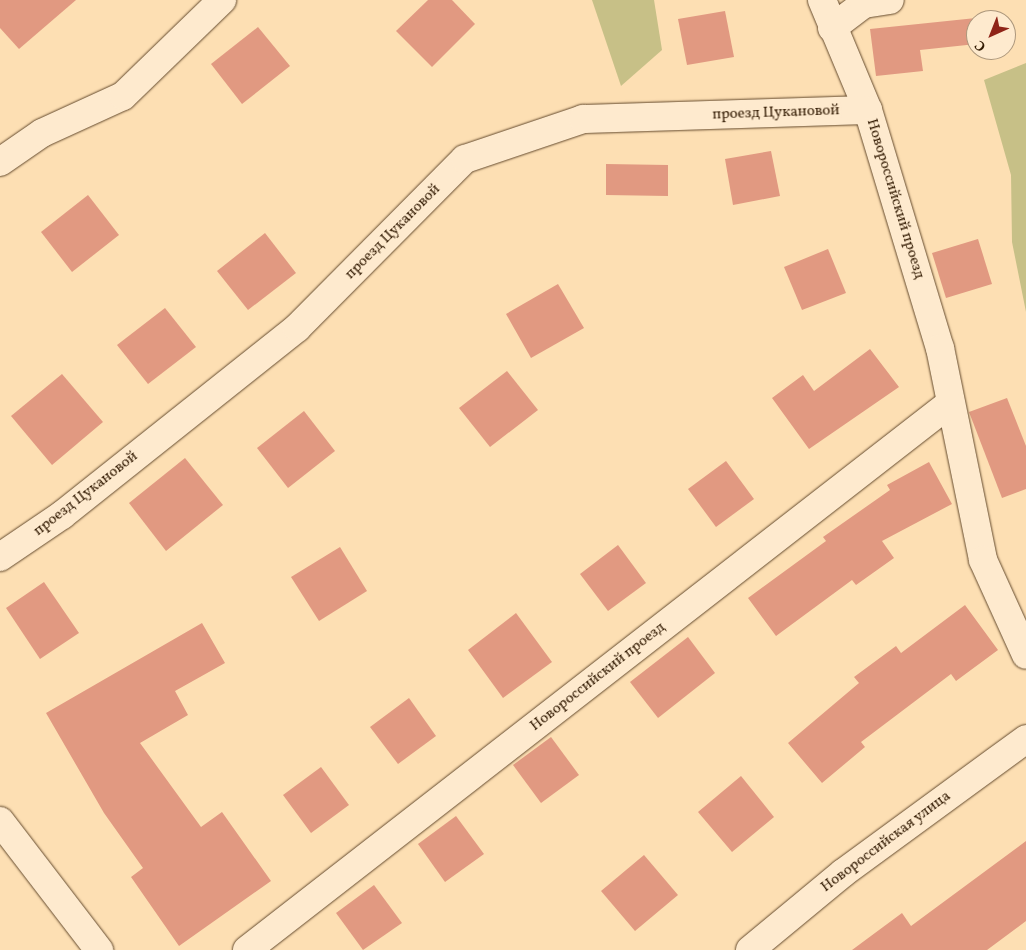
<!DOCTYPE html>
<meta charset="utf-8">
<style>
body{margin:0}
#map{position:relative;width:1026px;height:950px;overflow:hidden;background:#fddfb3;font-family:Vollkorn,serif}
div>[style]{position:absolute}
.green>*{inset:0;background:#c7c087}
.building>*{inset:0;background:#e19981}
.roads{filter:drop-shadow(0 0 1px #654b2e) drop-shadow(0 0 1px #654b2e)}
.minor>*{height:28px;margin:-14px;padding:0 14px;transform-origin:14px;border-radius:14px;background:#feeace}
span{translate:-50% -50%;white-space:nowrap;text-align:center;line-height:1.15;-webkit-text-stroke:4px #feeace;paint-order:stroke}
.street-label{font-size:15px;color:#321a02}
.north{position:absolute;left:966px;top:10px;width:50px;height:50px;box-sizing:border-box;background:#feeace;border:1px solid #ac977c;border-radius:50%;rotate:224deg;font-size:14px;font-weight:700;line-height:20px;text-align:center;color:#321a02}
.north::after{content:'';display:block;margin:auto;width:18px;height:22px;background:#8f2418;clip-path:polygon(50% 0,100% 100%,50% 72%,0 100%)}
</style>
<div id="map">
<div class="green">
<div style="clip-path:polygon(592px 0,654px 0,662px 50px,621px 86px)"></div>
<div style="clip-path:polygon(1026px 63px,1026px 312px,1012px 242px,1011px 175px,984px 80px)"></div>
</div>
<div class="building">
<div style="clip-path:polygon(0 0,76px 0,19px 49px,0 28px)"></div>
<div style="clip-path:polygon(428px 0,452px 0,475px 24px,432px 67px,396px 31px)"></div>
<div style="clip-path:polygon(725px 11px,734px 57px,687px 65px,678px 19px)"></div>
<div style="clip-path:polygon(976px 18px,976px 44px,920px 50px,923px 71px,876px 76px,870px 29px)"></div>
<div style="clip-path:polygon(258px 27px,290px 66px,242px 104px,211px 64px)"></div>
<div style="clip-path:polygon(771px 151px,780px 196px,733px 205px,725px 159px)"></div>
<div style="clip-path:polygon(606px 164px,668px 165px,668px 196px,606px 195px)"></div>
<div style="clip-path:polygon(88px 195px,119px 235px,72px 272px,41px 232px)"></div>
<div style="clip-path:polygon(265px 233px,296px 273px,248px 310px,217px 271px)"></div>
<div style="clip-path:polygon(978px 239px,992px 284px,946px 298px,932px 253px)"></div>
<div style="clip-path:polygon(828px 249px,846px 293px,802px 310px,784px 267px)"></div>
<div style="clip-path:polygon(558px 284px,584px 328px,531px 358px,506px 314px)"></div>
<div style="clip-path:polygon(165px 308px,196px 347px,148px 384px,117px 345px)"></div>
<div style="clip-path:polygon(870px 349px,899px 387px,809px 449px,772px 398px,803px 375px,814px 391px)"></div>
<div style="clip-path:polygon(507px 371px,538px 410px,490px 447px,459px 408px)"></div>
<div style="clip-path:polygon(62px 374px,103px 422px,52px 465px,11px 416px)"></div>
<div style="clip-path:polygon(1007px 398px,1026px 446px,1026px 489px,1002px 498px,969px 412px)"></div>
<div style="clip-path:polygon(304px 411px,335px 451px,288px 488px,257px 448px)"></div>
<div style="clip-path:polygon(185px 458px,223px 505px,166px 551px,129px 503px)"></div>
<div style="clip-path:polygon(726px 461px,754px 499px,716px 527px,688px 489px)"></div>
<div style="clip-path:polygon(929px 462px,952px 504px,882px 541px,894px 558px,856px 585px,852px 580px,776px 636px,748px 598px,826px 541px,823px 537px,890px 490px,887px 485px)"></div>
<div style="clip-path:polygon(618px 545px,646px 583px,608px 611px,580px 574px)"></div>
<div style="clip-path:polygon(340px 547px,367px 591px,319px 621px,291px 577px)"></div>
<div style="clip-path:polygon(44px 582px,79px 633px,40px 659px,6px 608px)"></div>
<div style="clip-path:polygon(965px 605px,998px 650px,956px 681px,951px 674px,861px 742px,865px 747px,822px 783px,788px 743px,859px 683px,854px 677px,896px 646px,901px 653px)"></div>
<div style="clip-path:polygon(516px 613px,552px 662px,503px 698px,468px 650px)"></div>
<div style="clip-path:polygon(202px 623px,225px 663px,175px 691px,188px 715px,140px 743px,201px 827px,222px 812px,271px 881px,179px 946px,131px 877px,143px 868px,104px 813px,46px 713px)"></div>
<div style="clip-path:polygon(688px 637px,715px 673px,658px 718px,630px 682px)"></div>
<div style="clip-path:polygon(409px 698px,436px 736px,398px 764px,370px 727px)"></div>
<div style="clip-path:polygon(551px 737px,579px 775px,541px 803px,513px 765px)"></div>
<div style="clip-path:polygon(321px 767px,349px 805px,311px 833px,283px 795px)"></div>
<div style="clip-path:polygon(741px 776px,774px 817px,732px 852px,698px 812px)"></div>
<div style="clip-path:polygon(456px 816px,484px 854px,445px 882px,418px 844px)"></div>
<div style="clip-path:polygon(1026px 841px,1026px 921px,987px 950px,852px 950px,902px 913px,911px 926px)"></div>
<div style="clip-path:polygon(644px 855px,678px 895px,635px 931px,601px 891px)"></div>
<div style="clip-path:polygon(374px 885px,402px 923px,363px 950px,336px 913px)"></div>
</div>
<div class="roads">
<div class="minor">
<div style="left:822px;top:0;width:119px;rotate:67.3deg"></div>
<div style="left:868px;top:110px;width:249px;rotate:73.2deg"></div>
<div style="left:940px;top:348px;width:216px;rotate:78.5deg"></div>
<div style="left:983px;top:560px;width:104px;rotate:65.6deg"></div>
<div style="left:832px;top:28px;width:40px;rotate:-37deg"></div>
<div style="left:864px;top:4px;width:26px;rotate:-9deg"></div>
<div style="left:0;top:162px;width:51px;rotate:-34.6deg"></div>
<div style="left:42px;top:133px;width:89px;rotate:-24.6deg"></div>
<div style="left:123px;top:96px;width:138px;rotate:-44.1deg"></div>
<div style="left:0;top:557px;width:75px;rotate:-34.1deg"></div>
<div style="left:62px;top:515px;width:300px;rotate:-38.5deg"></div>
<div style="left:297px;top:328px;width:238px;rotate:-45.2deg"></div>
<div style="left:465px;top:159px;width:125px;rotate:-18.7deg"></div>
<div style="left:583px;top:119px;width:285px;rotate:-1.8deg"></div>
<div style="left:0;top:821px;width:163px;rotate:52.5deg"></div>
<div style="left:247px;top:950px;width:889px;rotate:-37.87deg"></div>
<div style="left:750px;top:950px;width:121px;rotate:-39.6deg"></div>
<div style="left:843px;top:873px;width:227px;rotate:-36.2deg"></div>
</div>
</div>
<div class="street-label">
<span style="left:776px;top:113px;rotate:-2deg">проезд Цукановой</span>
<span style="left:895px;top:199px;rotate:73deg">Новороссийский проезд</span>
<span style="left:393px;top:232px;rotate:-45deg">проезд Цукановой</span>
<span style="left:86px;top:494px;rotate:-38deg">проезд Цукановой</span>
<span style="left:598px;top:677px;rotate:-38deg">Новороссийский проезд</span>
<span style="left:886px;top:842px;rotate:-37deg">Новороссийская улица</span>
</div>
<div class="north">С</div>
</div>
